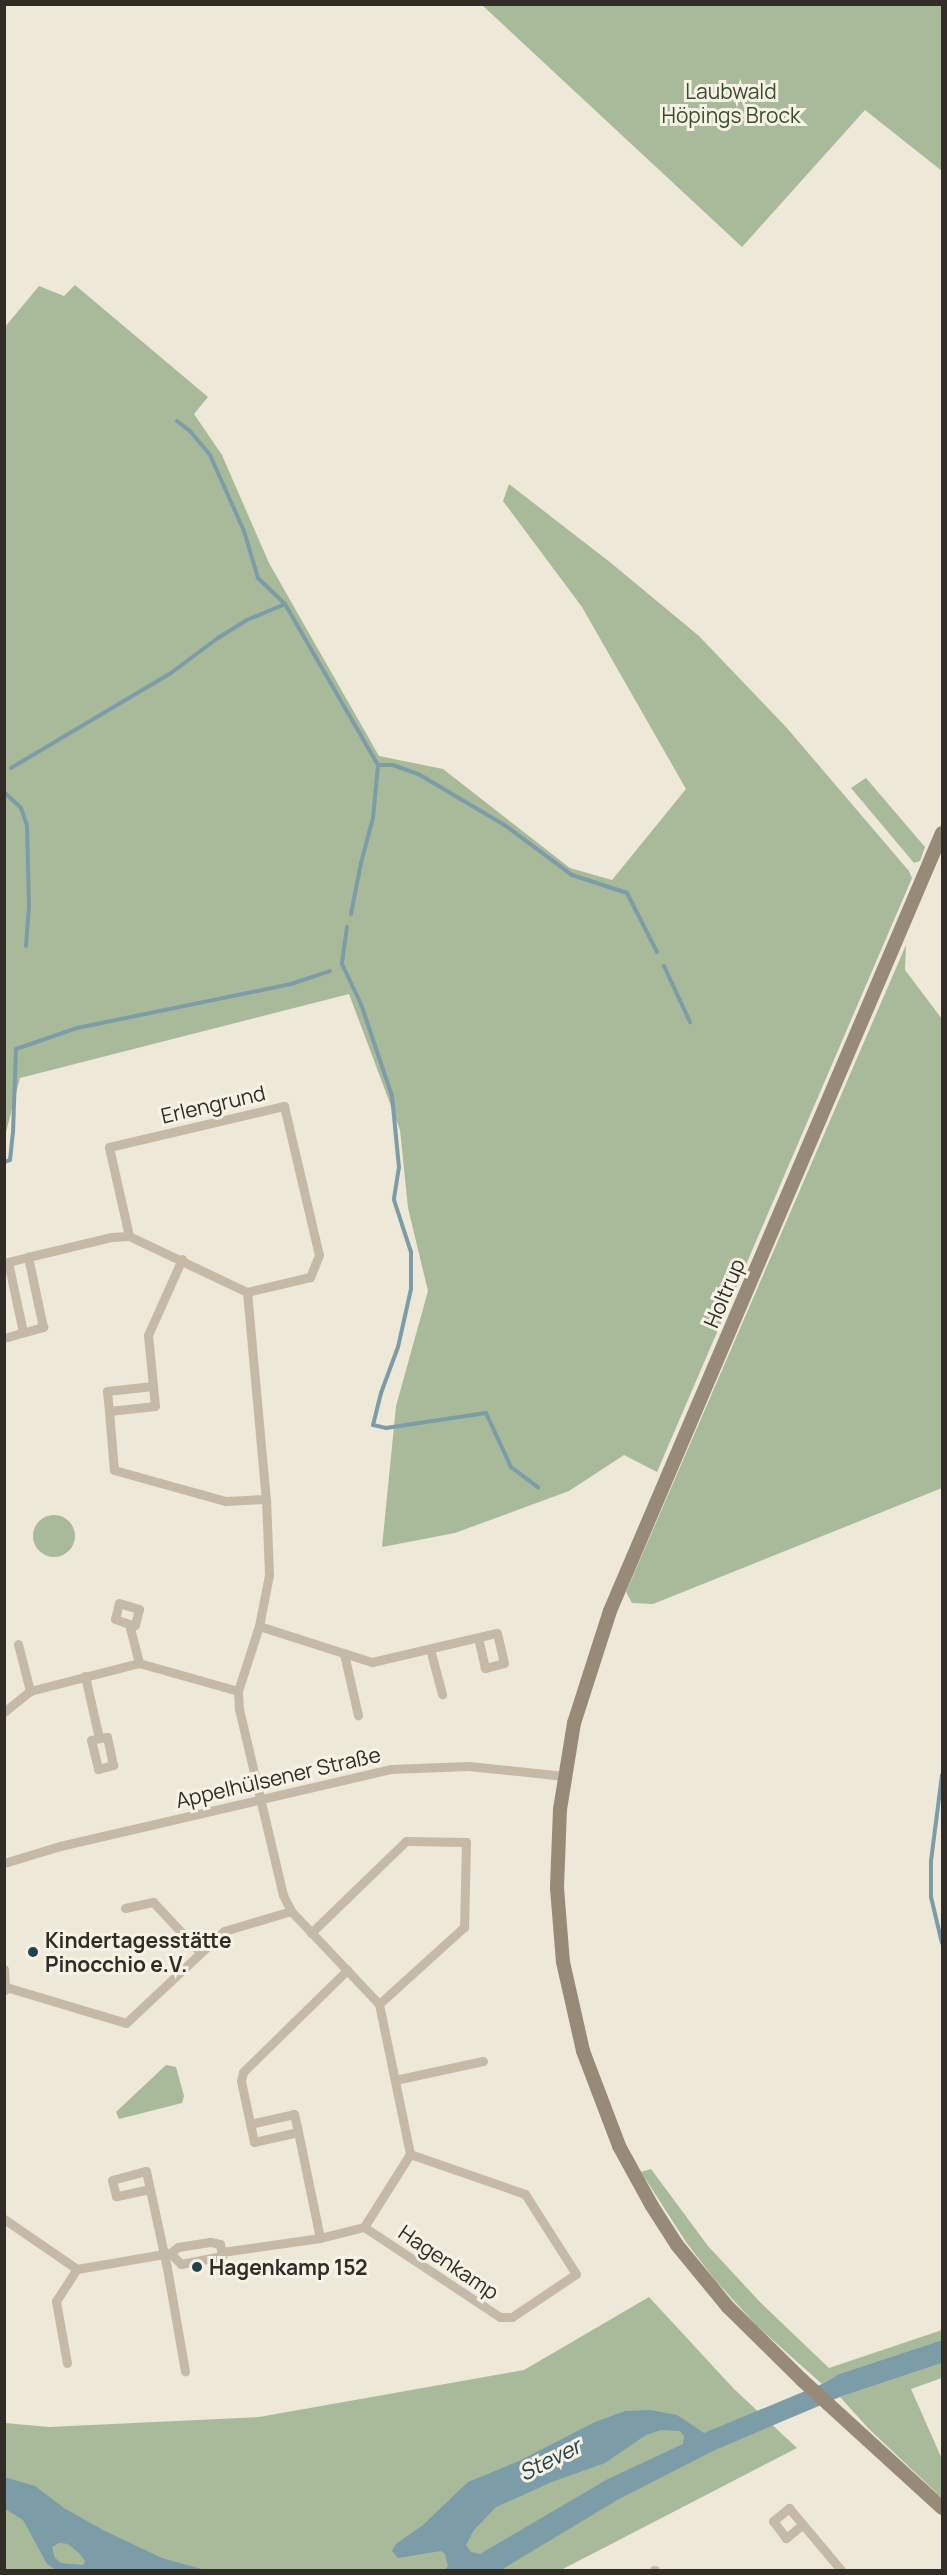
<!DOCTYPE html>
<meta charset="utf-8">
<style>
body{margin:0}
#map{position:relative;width:947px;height:2575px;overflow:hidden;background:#eee8d9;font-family:Manrope,sans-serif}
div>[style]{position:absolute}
.green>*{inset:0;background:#a9ba9b}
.round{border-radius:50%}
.water>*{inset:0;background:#7c9ca7}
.stream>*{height:4px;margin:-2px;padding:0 2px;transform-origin:2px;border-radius:2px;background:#7c9ca7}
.minor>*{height:9px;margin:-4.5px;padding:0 4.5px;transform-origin:4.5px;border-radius:4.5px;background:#c4baa7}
.secondary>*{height:14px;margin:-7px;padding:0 7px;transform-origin:7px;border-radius:7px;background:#978a79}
.dots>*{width:16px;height:16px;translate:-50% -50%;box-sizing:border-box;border:3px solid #f6f2e5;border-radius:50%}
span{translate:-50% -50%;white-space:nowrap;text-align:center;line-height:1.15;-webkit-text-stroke:6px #f6f2e5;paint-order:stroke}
.park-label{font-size:21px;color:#3a4c2d}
.street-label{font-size:21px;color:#312c26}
.poi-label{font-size:21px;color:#312c26;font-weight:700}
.left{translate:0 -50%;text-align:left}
.water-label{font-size:22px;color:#21414d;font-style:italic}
.frame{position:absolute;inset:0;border:6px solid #312c26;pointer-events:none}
</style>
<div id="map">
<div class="green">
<div style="clip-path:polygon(482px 5px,942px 5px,942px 171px,865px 110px,742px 247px)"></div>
<div style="clip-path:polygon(75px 285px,208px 397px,194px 414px,222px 455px,269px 563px,379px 756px,443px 769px,570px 868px,612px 880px,686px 789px,582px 607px,503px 501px,509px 484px,611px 563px,699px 636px,786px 727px,909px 871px,912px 878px,657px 1472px,624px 1455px,569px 1491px,455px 1533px,382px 1547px,396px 1406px,428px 1291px,408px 1208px,400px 1130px,349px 994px,20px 1078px,5px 1136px,5px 327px,39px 286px,64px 296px)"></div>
<div style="clip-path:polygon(866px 778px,925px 847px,920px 861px,914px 863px,851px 788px)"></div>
<div style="clip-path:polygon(906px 945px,905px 970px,942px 1019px,942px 1488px,653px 1604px,632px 1603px,626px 1592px)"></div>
<div class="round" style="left:33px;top:1515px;width:42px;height:42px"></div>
<div style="clip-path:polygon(166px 2065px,176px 2067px,184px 2096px,182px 2103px,119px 2119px,116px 2112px)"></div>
<div style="clip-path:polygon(651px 2169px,708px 2246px,760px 2302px,829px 2368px,942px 2330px,942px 2340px,839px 2374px,822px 2384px,757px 2326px,715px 2280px,686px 2242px,641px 2172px)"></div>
<div style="clip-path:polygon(649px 2297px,734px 2389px,797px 2448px,561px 2570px,5px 2570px,5px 2423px,49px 2427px,259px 2417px,524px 2370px)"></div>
<div style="clip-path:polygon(942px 2363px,942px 2378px,911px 2389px,942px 2459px,942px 2498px,869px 2429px,840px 2397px)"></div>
</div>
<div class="water">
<div style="clip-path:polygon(evenodd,942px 2340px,942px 2363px,840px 2397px,715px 2450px,619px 2499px,501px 2570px,445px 2570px,448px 2566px,445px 2554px,441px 2551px,398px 2558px,392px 2551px,396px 2544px,423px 2525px,468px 2482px,519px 2461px,595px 2422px,625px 2411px,651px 2410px,677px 2415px,704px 2433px,822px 2384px,839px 2374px,942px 2340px,661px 2430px,680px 2431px,684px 2436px,683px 2444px,608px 2479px,480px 2554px,471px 2552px,466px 2545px,474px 2530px,496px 2507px,552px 2482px,605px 2463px,646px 2435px,661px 2430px)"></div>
<div style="clip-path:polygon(evenodd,4px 2477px,35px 2486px,64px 2508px,103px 2530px,162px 2558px,205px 2570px,56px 2570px,47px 2564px,23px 2520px,5px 2509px,4px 2477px,59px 2543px,68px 2544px,79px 2553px,85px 2561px,83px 2565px,61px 2563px,55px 2558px,52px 2547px,59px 2543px)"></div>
</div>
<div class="stream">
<div style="left:177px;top:421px;width:16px;rotate:38deg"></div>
<div style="left:190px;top:431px;width:31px;rotate:50deg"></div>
<div style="left:210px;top:455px;width:83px;rotate:65.9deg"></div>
<div style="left:244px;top:531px;width:49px;rotate:73.4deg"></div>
<div style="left:258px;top:578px;width:37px;rotate:44deg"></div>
<div style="left:285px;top:604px;width:186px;rotate:60deg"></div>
<div style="left:378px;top:765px;width:15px"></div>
<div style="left:393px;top:765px;width:29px;rotate:20deg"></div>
<div style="left:420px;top:775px;width:100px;rotate:30.7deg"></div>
<div style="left:506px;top:826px;width:82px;rotate:36.6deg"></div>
<div style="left:572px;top:875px;width:58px;rotate:18.1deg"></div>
<div style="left:627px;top:893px;width:66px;rotate:63deg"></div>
<div style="left:11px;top:768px;width:186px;rotate:-30.7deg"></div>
<div style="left:171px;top:673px;width:59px;rotate:-36.7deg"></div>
<div style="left:218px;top:638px;width:34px;rotate:-32deg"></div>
<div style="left:247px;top:620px;width:41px;rotate:-22.8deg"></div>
<div style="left:4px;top:792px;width:23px;rotate:43deg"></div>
<div style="left:21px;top:808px;width:18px;rotate:71deg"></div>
<div style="left:27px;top:825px;width:81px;rotate:88.6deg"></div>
<div style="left:29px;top:906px;width:40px;rotate:94.3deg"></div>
<div style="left:351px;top:914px;width:52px;rotate:-78.9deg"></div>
<div style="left:361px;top:863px;width:47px;rotate:-75.1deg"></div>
<div style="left:373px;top:818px;width:53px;rotate:-84.6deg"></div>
<div style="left:347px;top:927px;width:37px;rotate:98deg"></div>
<div style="left:342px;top:964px;width:44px;rotate:64.6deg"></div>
<div style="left:361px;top:1004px;width:97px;rotate:71.4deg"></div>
<div style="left:392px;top:1096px;width:71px;rotate:84.4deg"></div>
<div style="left:399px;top:1167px;width:33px;rotate:99deg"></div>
<div style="left:394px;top:1200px;width:55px;rotate:71.9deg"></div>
<div style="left:411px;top:1252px;width:37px;rotate:90deg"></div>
<div style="left:411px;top:1289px;width:59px;rotate:102.6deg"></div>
<div style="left:398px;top:1347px;width:49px;rotate:110.3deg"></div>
<div style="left:381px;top:1393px;width:33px;rotate:104deg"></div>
<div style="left:373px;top:1425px;width:13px;rotate:13deg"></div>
<div style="left:386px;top:1428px;width:101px;rotate:-8.5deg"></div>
<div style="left:486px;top:1413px;width:60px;rotate:65.2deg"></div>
<div style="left:511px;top:1467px;width:34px;rotate:37deg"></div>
<div style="left:664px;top:966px;width:62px;rotate:65.1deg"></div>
<div style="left:4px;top:1162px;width:6px;rotate:-18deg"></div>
<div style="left:10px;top:1160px;width:27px;rotate:-84deg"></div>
<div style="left:13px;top:1133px;width:84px;rotate:-88deg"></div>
<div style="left:16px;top:1049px;width:65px;rotate:-19deg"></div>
<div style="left:77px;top:1028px;width:218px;rotate:-11.6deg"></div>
<div style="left:291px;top:984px;width:41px;rotate:-18.4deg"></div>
<div style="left:942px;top:1775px;width:87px;rotate:97.3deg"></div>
<div style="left:931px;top:1861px;width:36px;rotate:90deg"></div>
<div style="left:931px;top:1897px;width:47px;rotate:76.6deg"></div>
</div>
<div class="minor">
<div style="left:129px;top:1236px;width:91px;rotate:-102.7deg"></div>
<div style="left:109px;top:1147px;width:180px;rotate:-13.2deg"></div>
<div style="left:284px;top:1106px;width:153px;rotate:76.8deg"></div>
<div style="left:319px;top:1255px;width:24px;rotate:112deg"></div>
<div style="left:310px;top:1277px;width:65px;rotate:166.6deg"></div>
<div style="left:28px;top:1257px;width:85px;rotate:-13.5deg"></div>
<div style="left:111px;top:1237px;width:18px;rotate:-3deg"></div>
<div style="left:129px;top:1236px;width:131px;rotate:25.4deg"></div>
<div style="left:247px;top:1292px;width:208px;rotate:84.8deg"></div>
<div style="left:266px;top:1499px;width:76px;rotate:87.7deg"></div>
<div style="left:269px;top:1575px;width:52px;rotate:101.1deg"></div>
<div style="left:259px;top:1626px;width:68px;rotate:107.9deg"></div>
<div style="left:238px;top:1691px;width:18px;rotate:87deg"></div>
<div style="left:239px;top:1709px;width:191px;rotate:76.7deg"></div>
<div style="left:283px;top:1895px;width:18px;rotate:63deg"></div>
<div style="left:291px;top:1911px;width:128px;rotate:46.6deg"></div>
<div style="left:379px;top:2004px;width:153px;rotate:78.3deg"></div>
<div style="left:410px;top:2154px;width:86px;rotate:122.2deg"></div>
<div style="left:364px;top:2227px;width:45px;rotate:166deg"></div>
<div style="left:320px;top:2238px;width:99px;rotate:171.9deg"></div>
<div style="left:182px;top:1259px;width:83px;rotate:114.1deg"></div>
<div style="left:148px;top:1335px;width:71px;rotate:84.4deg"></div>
<div style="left:155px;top:1406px;width:46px;rotate:173.8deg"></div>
<div style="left:109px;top:1411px;width:59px;rotate:85.2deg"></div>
<div style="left:114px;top:1470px;width:115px;rotate:15.6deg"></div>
<div style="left:225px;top:1501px;width:41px;rotate:-2.8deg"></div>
<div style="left:4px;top:1338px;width:41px;rotate:-15.8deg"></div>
<div style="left:43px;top:1327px;width:72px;rotate:-102.1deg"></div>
<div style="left:28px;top:1257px;width:21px;rotate:166deg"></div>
<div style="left:8px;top:1262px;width:72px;rotate:77.9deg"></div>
<div style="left:109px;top:1411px;width:20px;rotate:-96deg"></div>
<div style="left:107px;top:1391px;width:46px;rotate:-6.2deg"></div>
<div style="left:129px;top:1624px;width:15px;rotate:-160deg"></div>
<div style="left:115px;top:1619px;width:16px;rotate:-76deg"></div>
<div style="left:119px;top:1603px;width:21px;rotate:17deg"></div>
<div style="left:139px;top:1609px;width:16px;rotate:104deg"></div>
<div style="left:135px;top:1625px;width:6px;rotate:-171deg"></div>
<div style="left:129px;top:1624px;width:40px;rotate:75.6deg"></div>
<div style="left:259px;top:1626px;width:119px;rotate:17.7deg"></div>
<div style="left:372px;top:1662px;width:128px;rotate:-13.1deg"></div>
<div style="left:497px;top:1633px;width:31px;rotate:77deg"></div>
<div style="left:504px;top:1663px;width:20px;rotate:165deg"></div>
<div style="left:485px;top:1668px;width:31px;rotate:-103deg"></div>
<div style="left:18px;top:1644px;width:49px;rotate:75.7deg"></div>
<div style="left:430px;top:1649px;width:47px;rotate:75.1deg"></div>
<div style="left:344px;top:1654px;width:63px;rotate:77.1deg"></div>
<div style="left:85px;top:1676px;width:64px;rotate:77.3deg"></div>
<div style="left:99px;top:1738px;width:8px;rotate:166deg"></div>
<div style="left:91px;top:1740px;width:30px;rotate:76deg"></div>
<div style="left:98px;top:1769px;width:16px;rotate:-15deg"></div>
<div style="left:113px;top:1765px;width:29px;rotate:-102deg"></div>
<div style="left:107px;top:1737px;width:8px;rotate:173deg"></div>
<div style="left:4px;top:1712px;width:33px;rotate:-39deg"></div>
<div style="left:30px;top:1691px;width:113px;rotate:-14.4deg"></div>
<div style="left:139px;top:1663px;width:103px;rotate:15.8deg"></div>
<div style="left:4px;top:1863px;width:59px;rotate:-16.9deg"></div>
<div style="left:60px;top:1846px;width:340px;rotate:-13.1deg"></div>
<div style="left:391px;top:1769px;width:77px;rotate:-2.2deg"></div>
<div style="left:468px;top:1766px;width:97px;rotate:5.9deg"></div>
<div style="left:125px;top:1908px;width:29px;rotate:-12deg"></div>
<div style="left:153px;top:1902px;width:69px;rotate:46.8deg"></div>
<div style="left:311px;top:1933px;width:132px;rotate:-44.1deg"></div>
<div style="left:406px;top:1841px;width:60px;rotate:1deg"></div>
<div style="left:466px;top:1842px;width:85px;rotate:91.3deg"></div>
<div style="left:464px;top:1927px;width:115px;rotate:137.8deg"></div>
<div style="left:4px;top:1969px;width:21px;rotate:87deg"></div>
<div style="left:6px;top:1987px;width:125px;rotate:16.7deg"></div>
<div style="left:126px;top:2023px;width:134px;rotate:-43.2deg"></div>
<div style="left:224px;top:1931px;width:70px;rotate:-16.6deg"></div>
<div style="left:395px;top:2080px;width:90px;rotate:-12.2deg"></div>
<div style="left:250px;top:2124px;width:45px;rotate:-12.8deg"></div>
<div style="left:294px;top:2114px;width:18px;rotate:77deg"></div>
<div style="left:150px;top:2189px;width:35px;rotate:168deg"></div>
<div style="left:116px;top:2196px;width:16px;rotate:-104deg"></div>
<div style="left:112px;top:2180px;width:35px;rotate:-15deg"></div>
<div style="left:146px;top:2171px;width:99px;rotate:77.8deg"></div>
<div style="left:167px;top:2268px;width:105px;rotate:80.1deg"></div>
<div style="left:4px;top:2219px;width:88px;rotate:34.4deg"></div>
<div style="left:77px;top:2269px;width:94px;rotate:-9.8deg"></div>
<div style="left:170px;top:2253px;width:10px;rotate:-37deg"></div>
<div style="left:178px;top:2247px;width:32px;rotate:-9deg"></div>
<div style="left:210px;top:2242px;width:10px;rotate:11deg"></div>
<div style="left:220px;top:2244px;width:12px;rotate:81deg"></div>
<div style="left:222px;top:2256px;width:42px;rotate:169deg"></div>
<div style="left:181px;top:2264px;width:16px;rotate:-135deg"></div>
<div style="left:364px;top:2227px;width:163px;rotate:33.5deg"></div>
<div style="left:500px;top:2317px;width:12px"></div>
<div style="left:512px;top:2317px;width:77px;rotate:-33.9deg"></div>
<div style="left:576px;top:2274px;width:95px;rotate:-122.5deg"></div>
<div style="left:525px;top:2194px;width:122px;rotate:-160.8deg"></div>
<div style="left:320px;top:2238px;width:108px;rotate:-101.7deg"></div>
<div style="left:298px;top:2132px;width:45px;rotate:167.2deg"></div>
<div style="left:254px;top:2142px;width:62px;rotate:-102deg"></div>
<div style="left:241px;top:2081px;width:9px;rotate:-77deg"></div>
<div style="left:243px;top:2072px;width:146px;rotate:-44.4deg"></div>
<div style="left:67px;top:2363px;width:63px;rotate:-100.1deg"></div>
<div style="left:56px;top:2301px;width:38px;rotate:-57deg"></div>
<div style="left:802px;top:2525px;width:21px;rotate:141deg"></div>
<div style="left:786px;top:2538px;width:21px;rotate:-127deg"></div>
<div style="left:773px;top:2521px;width:21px;rotate:-39deg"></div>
<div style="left:789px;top:2508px;width:81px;rotate:50deg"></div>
<div style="left:654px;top:2570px;width:1px"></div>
</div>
<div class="secondary">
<div style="left:942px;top:833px;width:846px;rotate:113.11deg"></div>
<div style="left:610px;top:1611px;width:118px;rotate:107.8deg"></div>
<div style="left:574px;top:1723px;width:87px;rotate:99.2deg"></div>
<div style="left:560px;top:1809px;width:79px;rotate:92.2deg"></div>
<div style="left:557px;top:1888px;width:74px;rotate:85.4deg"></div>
<div style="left:563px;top:1962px;width:91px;rotate:77.3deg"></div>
<div style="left:583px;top:2051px;width:102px;rotate:69.2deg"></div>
<div style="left:619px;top:2146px;width:68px;rotate:61.2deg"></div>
<div style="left:652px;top:2206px;width:46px;rotate:57.3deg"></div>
<div style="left:677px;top:2245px;width:80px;rotate:50.6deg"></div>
<div style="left:728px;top:2307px;width:104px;rotate:44.6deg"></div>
<div style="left:802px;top:2380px;width:190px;rotate:42.4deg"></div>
</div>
<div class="dots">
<div style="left:33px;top:1952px;background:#21414d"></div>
<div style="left:197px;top:2267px;background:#21414d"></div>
</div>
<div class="park-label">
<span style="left:731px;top:103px">Laubwald<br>Höpings Brock</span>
</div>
<div class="street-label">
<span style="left:213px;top:1104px;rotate:-13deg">Erlengrund</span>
<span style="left:724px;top:1293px;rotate:-67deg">Holtrup</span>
<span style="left:278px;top:1777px;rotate:-13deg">Appelhülsener Straße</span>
<span style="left:449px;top:2262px;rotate:34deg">Hagenkamp</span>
</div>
<div class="poi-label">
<span class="left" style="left:45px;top:1952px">Kindertagesstätte<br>Pinocchio e.V.</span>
<span class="left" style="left:209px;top:2267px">Hagenkamp 152</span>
</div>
<div class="water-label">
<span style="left:550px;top:2460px;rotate:-27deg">Stever</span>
</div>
<div class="frame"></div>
</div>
